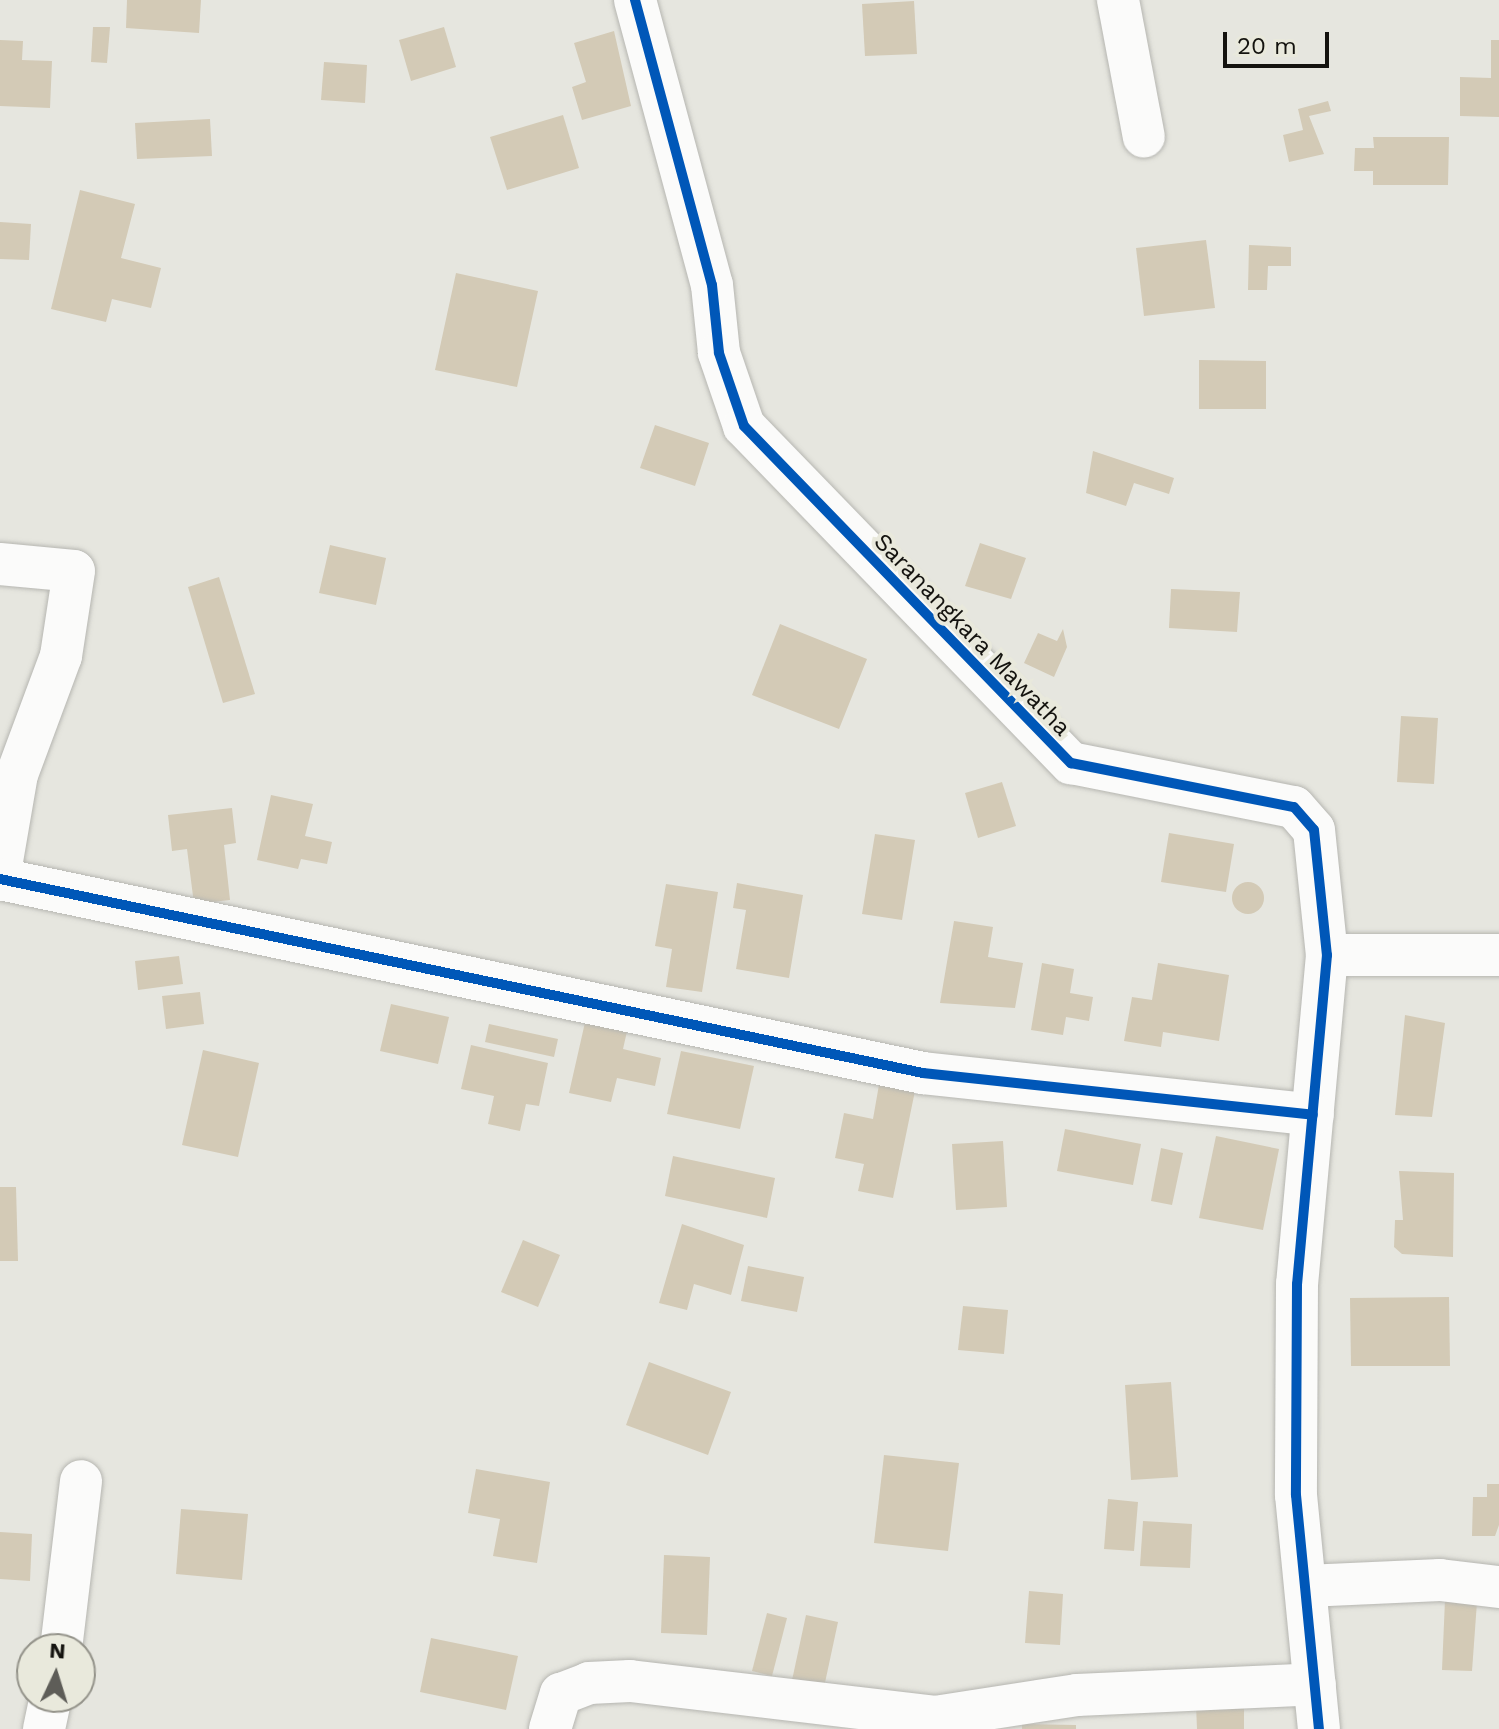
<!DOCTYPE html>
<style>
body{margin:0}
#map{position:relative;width:1499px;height:1729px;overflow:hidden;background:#e6e6df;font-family:"Work Sans",sans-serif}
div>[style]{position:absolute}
.building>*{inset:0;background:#d3cab6}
.round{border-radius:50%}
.roads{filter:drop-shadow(0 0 2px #b6b6b1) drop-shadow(0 0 2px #b6b6b1)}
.street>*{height:42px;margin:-21px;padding:0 21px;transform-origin:21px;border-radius:21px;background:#fbfbfa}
.cycleway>*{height:10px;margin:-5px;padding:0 5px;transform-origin:5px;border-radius:5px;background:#0057b8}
span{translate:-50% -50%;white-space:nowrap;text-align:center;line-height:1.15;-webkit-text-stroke:8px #e9e9dc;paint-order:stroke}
.street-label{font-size:24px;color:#14130f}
.north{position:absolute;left:16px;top:1633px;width:80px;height:80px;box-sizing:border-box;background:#e9e9dc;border:2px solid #94938a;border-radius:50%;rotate:4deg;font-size:22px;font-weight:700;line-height:32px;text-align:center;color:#14130f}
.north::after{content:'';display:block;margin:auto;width:28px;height:36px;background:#5e5d58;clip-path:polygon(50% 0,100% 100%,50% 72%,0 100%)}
.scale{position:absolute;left:1223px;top:32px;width:106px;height:36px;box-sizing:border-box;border:4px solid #14130f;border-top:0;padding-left:10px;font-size:24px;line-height:28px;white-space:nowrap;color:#14130f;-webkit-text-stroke:6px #e9e9dc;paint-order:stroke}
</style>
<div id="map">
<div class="building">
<div style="clip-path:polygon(127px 0,201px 0,199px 33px,126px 28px)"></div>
<div style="clip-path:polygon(914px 1px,917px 54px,865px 56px,862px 4px)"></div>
<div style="clip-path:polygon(93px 27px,110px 27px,107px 63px,91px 62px)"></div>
<div style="clip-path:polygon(444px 27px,456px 67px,411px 81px,399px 40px)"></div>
<div style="clip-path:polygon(614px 31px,631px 106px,582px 120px,572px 87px,586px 82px,574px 43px)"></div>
<div style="clip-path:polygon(0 40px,23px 41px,22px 60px,52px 61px,50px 108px,0 106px)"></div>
<div style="clip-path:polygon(1491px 40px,1499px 40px,1499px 117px,1460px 116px,1460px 77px,1491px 78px)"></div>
<div style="clip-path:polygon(324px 62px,367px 65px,365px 103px,321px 100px)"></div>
<div style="clip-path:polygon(1328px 101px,1331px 111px,1309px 116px,1324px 154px,1289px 162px,1283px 135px,1303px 130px,1298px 109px)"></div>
<div style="clip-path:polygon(563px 115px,579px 168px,507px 190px,490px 137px)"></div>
<div style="clip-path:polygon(210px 119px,212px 156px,137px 159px,135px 123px)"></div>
<div style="clip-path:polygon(1373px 137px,1449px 137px,1448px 185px,1373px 185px,1373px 171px,1354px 171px,1355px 148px,1374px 148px)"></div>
<div style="clip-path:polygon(80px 190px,135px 204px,121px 258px,161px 268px,151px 308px,112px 299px,106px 322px,51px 309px)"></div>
<div style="clip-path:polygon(0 222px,31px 224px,29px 260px,0 259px)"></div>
<div style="clip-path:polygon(1206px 240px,1215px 308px,1144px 316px,1136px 248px)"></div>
<div style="clip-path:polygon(1249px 245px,1291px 247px,1291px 266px,1268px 266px,1267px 290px,1248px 290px)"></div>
<div style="clip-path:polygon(456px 273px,538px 291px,517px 387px,435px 370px)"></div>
<div style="clip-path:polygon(1199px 360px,1266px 361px,1266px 409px,1199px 409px)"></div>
<div style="clip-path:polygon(655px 425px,709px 443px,695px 486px,640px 468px)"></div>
<div style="clip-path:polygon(1093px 451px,1174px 478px,1169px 494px,1134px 483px,1126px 506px,1086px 493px)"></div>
<div style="clip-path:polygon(980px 543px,1026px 558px,1011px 599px,965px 586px)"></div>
<div style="clip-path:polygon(330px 545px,386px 558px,376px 605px,319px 593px)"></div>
<div style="clip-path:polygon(219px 577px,255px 694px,223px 703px,188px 587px)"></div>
<div style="clip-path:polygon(1171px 589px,1240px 592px,1237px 632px,1169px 628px)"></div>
<div style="clip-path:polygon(780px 624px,867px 659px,839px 729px,752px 695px)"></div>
<div style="clip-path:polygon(1063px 629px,1067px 647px,1054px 677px,1024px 663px,1038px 633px,1057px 641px)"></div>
<div style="clip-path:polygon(1401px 716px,1438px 718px,1434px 784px,1397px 782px)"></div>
<div style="clip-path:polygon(1002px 782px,1016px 826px,978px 838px,965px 793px)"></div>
<div style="clip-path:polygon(271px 795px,313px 804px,305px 836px,332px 842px,327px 864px,301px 859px,298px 869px,257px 860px)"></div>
<div style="clip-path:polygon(232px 808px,236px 843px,224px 845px,230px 900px,194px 904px,187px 849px,172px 851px,168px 815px)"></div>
<div style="clip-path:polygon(1169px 833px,1234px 844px,1226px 892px,1161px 882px)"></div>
<div style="clip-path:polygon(875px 834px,915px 840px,902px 920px,862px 914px)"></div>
<div class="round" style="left:1232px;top:882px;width:32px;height:32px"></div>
<div style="clip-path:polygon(737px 883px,803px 895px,789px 978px,736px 969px,746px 910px,733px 908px)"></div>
<div style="clip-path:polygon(666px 884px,718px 892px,702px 992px,666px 987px,672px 949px,655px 946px)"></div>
<div style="clip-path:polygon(954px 921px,993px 927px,988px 957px,1023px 963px,1015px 1008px,940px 1003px)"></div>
<div style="clip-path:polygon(179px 956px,183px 984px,138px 990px,135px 961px)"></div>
<div style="clip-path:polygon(1042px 963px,1074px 969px,1070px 993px,1093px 997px,1089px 1021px,1066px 1017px,1063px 1035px,1031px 1030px)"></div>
<div style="clip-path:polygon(1158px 963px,1229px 975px,1219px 1041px,1163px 1032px,1161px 1047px,1124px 1041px,1132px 997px,1152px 1000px)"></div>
<div style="clip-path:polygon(200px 992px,204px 1024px,166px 1029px,162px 996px)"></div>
<div style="clip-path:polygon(391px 1004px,449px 1017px,438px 1064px,380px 1051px)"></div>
<div style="clip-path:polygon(1405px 1015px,1445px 1023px,1432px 1117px,1395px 1115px)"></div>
<div style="clip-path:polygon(586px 1018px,628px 1027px,623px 1049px,661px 1058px,655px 1086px,617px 1078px,611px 1102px,569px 1093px)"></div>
<div style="clip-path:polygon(489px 1024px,558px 1039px,554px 1057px,485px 1042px)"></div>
<div style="clip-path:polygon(471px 1045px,548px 1063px,539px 1106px,526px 1104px,520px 1131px,488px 1124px,494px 1096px,461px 1089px)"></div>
<div style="clip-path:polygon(203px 1050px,259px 1063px,238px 1157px,182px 1145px)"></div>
<div style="clip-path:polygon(681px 1051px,754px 1066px,740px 1129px,667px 1114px)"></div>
<div style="clip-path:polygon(880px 1079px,916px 1086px,893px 1198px,858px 1191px,864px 1164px,835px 1158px,844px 1113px,873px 1119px)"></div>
<div style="clip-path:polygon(1065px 1129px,1141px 1144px,1133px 1185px,1057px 1171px)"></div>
<div style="clip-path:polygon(1216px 1136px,1279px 1149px,1263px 1230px,1199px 1218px)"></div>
<div style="clip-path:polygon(1003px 1141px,1007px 1207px,956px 1210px,952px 1144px)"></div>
<div style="clip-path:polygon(1161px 1148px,1183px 1153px,1172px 1205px,1151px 1201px)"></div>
<div style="clip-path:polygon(673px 1156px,775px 1178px,767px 1218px,665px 1196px)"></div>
<div style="clip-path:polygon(1399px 1171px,1454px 1173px,1453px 1257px,1402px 1254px,1394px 1247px,1395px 1220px,1403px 1220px)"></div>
<div style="clip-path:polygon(0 1187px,16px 1187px,18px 1261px,0 1261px)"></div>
<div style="clip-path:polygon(682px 1224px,744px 1245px,731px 1295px,694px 1284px,687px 1310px,659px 1303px)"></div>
<div style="clip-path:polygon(523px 1240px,560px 1255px,538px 1307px,501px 1292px)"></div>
<div style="clip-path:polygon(748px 1266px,804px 1277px,797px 1312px,741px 1301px)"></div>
<div style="clip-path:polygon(1449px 1297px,1450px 1366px,1351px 1366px,1350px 1298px)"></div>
<div style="clip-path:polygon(963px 1306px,1008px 1310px,1004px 1354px,958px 1350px)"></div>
<div style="clip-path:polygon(649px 1362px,731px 1392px,708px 1455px,626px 1425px)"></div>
<div style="clip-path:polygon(1171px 1382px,1178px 1477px,1131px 1480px,1125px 1385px)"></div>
<div style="clip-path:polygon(884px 1455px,959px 1463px,948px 1551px,874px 1543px)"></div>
<div style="clip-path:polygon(476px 1469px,550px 1482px,537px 1563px,493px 1556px,500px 1519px,468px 1513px)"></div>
<div style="clip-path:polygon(1487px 1484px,1499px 1484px,1499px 1525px,1495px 1536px,1472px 1536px,1473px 1497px,1487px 1497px)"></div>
<div style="clip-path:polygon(1108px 1499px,1138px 1502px,1134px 1551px,1104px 1549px)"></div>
<div style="clip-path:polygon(181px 1509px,248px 1514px,242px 1580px,176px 1574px)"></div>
<div style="clip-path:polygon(1143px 1521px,1192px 1524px,1190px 1568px,1140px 1566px)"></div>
<div style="clip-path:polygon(0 1532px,32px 1534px,30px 1581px,0 1579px)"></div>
<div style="clip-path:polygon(664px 1555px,710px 1557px,707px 1635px,661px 1633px)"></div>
<div style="clip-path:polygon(1029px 1591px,1063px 1594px,1060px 1645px,1025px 1643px)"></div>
<div style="clip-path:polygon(1445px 1600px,1477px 1602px,1472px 1671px,1442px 1670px)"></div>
<div style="clip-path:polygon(767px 1613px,787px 1618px,772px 1676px,752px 1671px)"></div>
<div style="clip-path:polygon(806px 1615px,838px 1622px,823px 1692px,791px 1685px)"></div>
<div style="clip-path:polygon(431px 1638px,518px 1656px,506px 1710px,420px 1692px)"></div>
<div style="clip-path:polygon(1244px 1703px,1244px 1729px,1197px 1729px,1196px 1705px)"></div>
<div style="clip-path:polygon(1022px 1724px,1076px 1725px,1076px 1729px,1022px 1729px)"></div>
</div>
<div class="roads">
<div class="street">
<div style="left:635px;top:0;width:295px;rotate:74.9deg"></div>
<div style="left:712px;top:285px;width:68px;rotate:84.1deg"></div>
<div style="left:719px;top:353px;width:77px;rotate:71.1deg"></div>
<div style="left:744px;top:426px;width:470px;rotate:45.9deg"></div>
<div style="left:1071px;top:763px;width:227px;rotate:11.2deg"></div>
<div style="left:1294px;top:807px;width:30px;rotate:49deg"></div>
<div style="left:1314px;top:830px;width:126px;rotate:84.1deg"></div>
<div style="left:1327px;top:955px;width:330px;rotate:95.2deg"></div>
<div style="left:1297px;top:1284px;width:211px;rotate:90.3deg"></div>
<div style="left:1296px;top:1495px;width:235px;rotate:84.4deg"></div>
<div style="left:1118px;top:0;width:139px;rotate:79.3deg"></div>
<div style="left:0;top:564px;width:74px;rotate:5.4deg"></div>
<div style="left:74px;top:571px;width:86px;rotate:98.7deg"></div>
<div style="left:61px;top:656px;width:126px;rotate:110.4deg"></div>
<div style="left:17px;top:774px;width:99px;rotate:99.8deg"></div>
<div style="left:0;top:879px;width:943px;rotate:11.87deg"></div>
<div style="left:923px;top:1073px;width:392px;rotate:6.1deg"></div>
<div style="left:1327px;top:955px;width:172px"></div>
<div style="left:1306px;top:1586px;width:134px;rotate:-2.6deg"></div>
<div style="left:1440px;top:1580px;width:59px;rotate:6.8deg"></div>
<div style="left:61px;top:1649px;width:169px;rotate:-83.2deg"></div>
<div style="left:44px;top:1729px;width:33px;rotate:-78deg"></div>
<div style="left:550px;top:1729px;width:37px;rotate:-73deg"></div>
<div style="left:561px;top:1694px;width:30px;rotate:-21deg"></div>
<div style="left:589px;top:1683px;width:41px;rotate:-2.8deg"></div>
<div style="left:630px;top:1681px;width:307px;rotate:6.7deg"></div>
<div style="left:935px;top:1717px;width:144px;rotate:-8.8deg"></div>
<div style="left:1077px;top:1695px;width:238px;rotate:-2.6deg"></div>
</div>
</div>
<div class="cycleway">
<div style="left:635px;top:0;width:295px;rotate:74.9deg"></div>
<div style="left:712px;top:285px;width:68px;rotate:84.1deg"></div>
<div style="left:719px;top:353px;width:77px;rotate:71.1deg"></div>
<div style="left:744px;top:426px;width:470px;rotate:45.9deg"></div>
<div style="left:1071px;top:763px;width:227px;rotate:11.2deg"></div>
<div style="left:1294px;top:807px;width:30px;rotate:49deg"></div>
<div style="left:1314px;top:830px;width:126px;rotate:84.1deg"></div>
<div style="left:1327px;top:955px;width:330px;rotate:95.2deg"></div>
<div style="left:1297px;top:1284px;width:211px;rotate:90.3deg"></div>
<div style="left:1296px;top:1495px;width:235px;rotate:84.4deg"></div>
<div style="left:0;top:879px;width:943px;rotate:11.87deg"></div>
<div style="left:923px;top:1073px;width:392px;rotate:6.1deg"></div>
</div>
<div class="street-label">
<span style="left:972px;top:635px;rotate:46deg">Saranangkara Mawatha</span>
</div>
<div class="north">N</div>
<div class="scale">20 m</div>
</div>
